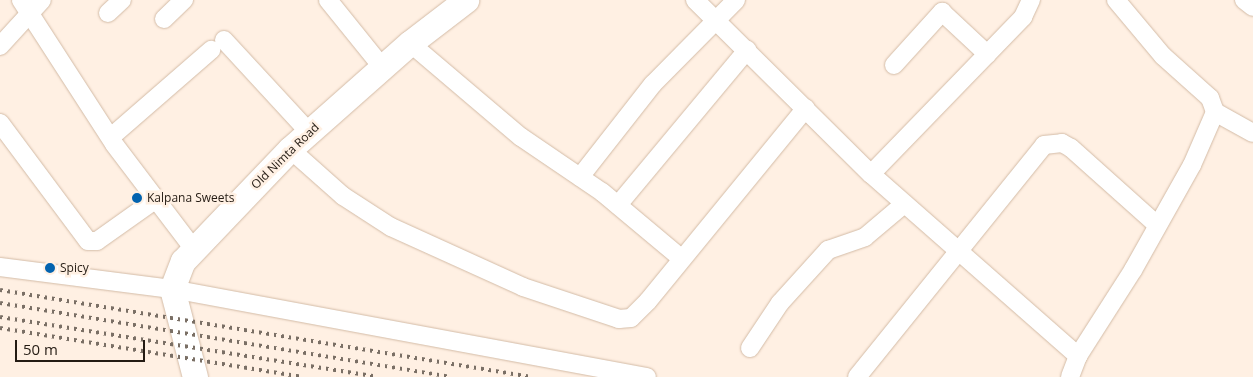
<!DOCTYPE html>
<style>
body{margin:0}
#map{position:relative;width:1253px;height:377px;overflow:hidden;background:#fff0e3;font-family:"Open Sans",sans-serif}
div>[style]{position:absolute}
.roads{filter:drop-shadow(0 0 1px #d3bba6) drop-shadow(0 0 1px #d3bba6)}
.street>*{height:18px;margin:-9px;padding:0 9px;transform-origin:9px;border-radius:9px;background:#fff}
.secondary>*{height:25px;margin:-12.5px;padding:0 12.5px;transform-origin:12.5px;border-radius:12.5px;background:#fff}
.rail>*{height:4px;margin-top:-2px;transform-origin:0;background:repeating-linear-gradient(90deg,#7a6f65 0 2.5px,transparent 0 7.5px)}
.dots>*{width:14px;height:14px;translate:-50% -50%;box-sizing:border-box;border:2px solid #fff0e3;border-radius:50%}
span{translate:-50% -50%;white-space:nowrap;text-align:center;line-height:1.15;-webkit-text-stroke:5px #fff0e3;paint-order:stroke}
.street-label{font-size:12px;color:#241b13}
.poi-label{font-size:12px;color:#241b13}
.left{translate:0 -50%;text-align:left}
.scale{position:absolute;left:15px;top:340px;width:130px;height:22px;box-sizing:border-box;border:2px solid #241b13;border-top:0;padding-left:6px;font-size:15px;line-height:18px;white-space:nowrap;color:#241b13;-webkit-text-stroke:4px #fff0e3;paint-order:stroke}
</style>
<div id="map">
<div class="roads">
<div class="street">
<div style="left:21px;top:0;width:171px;rotate:57.1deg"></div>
<div style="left:114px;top:144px;width:131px;rotate:52.8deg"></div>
<div style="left:328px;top:0;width:86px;rotate:51.1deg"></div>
<div style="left:695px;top:0;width:247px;rotate:44.7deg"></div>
<div style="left:871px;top:174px;width:276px;rotate:41.3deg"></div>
<div style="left:1078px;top:356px;width:22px;rotate:111deg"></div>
<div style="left:1116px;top:0;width:73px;rotate:50deg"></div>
<div style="left:1163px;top:56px;width:63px;rotate:41.8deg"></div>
<div style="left:1210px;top:98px;width:15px;rotate:70deg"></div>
<div style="left:1244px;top:0;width:11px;rotate:38deg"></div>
<div style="left:108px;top:13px;width:19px;rotate:-43deg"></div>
<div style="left:164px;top:19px;width:28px;rotate:-44deg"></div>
<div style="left:224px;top:40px;width:125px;rotate:47.3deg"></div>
<div style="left:410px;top:43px;width:145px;rotate:40.3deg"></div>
<div style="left:521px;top:137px;width:98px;rotate:34.2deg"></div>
<div style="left:602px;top:192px;width:103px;rotate:39.9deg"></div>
<div style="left:0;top:46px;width:62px;rotate:-47.6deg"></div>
<div style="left:894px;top:65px;width:72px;rotate:-47.8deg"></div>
<div style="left:942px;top:12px;width:62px;rotate:43deg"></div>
<div style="left:0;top:123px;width:147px;rotate:53.3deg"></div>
<div style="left:88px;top:241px;width:9px"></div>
<div style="left:97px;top:241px;width:72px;rotate:-35.4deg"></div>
<div style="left:111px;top:137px;width:133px;rotate:-41deg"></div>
<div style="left:290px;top:149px;width:71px;rotate:41.6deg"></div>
<div style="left:343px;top:196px;width:57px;rotate:32.9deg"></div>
<div style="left:391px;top:227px;width:145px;rotate:24.4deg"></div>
<div style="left:523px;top:287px;width:101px;rotate:18.4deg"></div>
<div style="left:619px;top:319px;width:12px;rotate:-5deg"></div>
<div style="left:631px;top:318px;width:24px;rotate:-45deg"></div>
<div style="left:648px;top:301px;width:249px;rotate:-50.7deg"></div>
<div style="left:871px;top:174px;width:219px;rotate:-45.9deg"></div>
<div style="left:1023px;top:17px;width:19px;rotate:-65deg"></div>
<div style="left:580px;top:177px;width:118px;rotate:-51.9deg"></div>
<div style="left:653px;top:84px;width:118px;rotate:-45.3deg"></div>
<div style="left:618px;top:205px;width:202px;rotate:-50.2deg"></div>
<div style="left:0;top:267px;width:173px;rotate:7.3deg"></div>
<div style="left:172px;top:289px;width:483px;rotate:10.5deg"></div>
<div style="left:750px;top:348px;width:54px;rotate:-56.3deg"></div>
<div style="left:780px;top:303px;width:72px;rotate:-47.8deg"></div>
<div style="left:828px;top:250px;width:39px;rotate:-19deg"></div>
<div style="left:865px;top:237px;width:51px;rotate:-40.2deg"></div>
<div style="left:1078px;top:356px;width:102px;rotate:-57.4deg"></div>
<div style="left:1133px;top:270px;width:120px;rotate:-60.7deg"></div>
<div style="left:1192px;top:165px;width:58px;rotate:-66.5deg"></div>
<div style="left:1215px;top:112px;width:43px;rotate:28.9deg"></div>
<div style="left:857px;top:377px;width:298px;rotate:-51.1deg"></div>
<div style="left:1044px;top:145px;width:18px;rotate:-6deg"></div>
<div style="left:1062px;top:143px;width:10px;rotate:29deg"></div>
<div style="left:1071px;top:148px;width:115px;rotate:41.8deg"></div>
</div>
<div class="secondary">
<div style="left:195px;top:377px;width:91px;rotate:-104.6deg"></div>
<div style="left:172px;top:289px;width:30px;rotate:-69deg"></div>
<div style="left:183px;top:261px;width:155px;rotate:-46.3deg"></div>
<div style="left:290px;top:149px;width:160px;rotate:-41.5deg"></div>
<div style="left:410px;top:43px;width:71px;rotate:-37.5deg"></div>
</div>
</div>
<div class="rail">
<div style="left:0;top:290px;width:539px;rotate:9.29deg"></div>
<div style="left:0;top:303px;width:457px;rotate:9.3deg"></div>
<div style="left:0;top:317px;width:382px;rotate:9deg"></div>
<div style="left:0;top:328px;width:307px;rotate:9.2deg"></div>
</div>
<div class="dots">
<div style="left:137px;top:198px;background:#0363af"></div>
<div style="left:50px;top:268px;background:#0363af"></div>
</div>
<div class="street-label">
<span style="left:285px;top:156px;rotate:-44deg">Old Nimta Road</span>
</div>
<div class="poi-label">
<span class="left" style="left:147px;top:198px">Kalpana Sweets</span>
<span class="left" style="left:60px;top:268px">Spicy</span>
</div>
<div class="scale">50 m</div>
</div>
